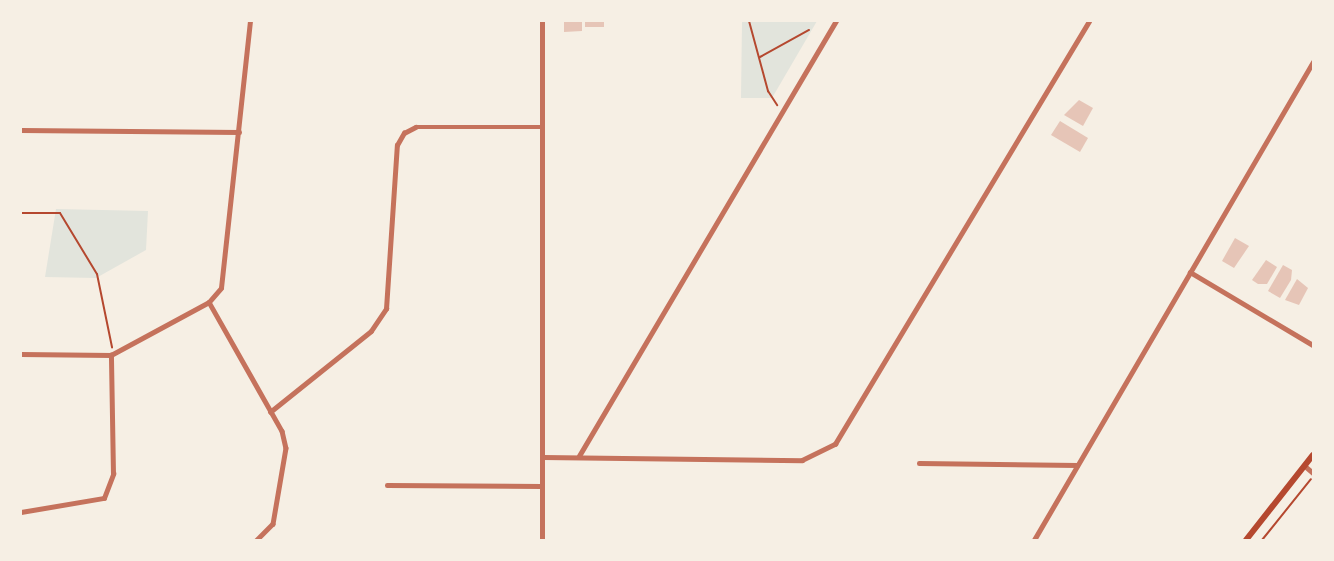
<!DOCTYPE html>
<style>
body{margin:0}
#map{position:relative;width:1334px;height:561px;overflow:hidden;background:#f6efe4;font-family:Arial,sans-serif}
div>[style]{position:absolute}
.green>*{inset:0;background:#e2e4dc}
.building>*{inset:0;background:#e6c5b7}
.path>*{height:2px;margin:-1px;padding:0 1px;transform-origin:1px;border-radius:1px;background:#b5482f}
.minor>*{height:4.5px;margin:-2.25px;padding:0 2.25px;transform-origin:2.25px;border-radius:2.25px;background:#c5725c}
.secondary>*{height:6px;margin:-3px;padding:0 3px;transform-origin:3px;border-radius:3px;background:#b5482f}
span{translate:-50% -50%;white-space:nowrap;text-align:center;line-height:1.15;-webkit-text-stroke:5px #f6efe4;paint-order:stroke}
.frame{position:absolute;inset:0;border:22px solid #f6efe4;pointer-events:none}
</style>
<div id="map">
<div class="green">
<div style="clip-path:polygon(742px 21px,817px 21px,772px 98px,741px 98px)"></div>
<div style="clip-path:polygon(56px 209px,148px 211px,146px 250px,96px 278px,45px 277px)"></div>
</div>
<div class="building">
<div style="clip-path:polygon(564px 21px,582px 21px,582px 31px,564px 32px)"></div>
<div style="clip-path:polygon(585px 21px,604px 21px,604px 27px,585px 27px)"></div>
<div style="clip-path:polygon(1079px 100px,1093px 108px,1083px 126px,1064px 115px)"></div>
<div style="clip-path:polygon(1060px 121px,1088px 138px,1080px 152px,1051px 135px)"></div>
<div style="clip-path:polygon(1235px 238px,1249px 246px,1234px 268px,1222px 261px)"></div>
<div style="clip-path:polygon(1266px 260px,1277px 267px,1267px 284px,1258px 284px,1252px 280px)"></div>
<div style="clip-path:polygon(1283px 265px,1292px 270px,1291px 280px,1280px 298px,1268px 291px)"></div>
<div style="clip-path:polygon(1297px 279px,1308px 288px,1299px 305px,1285px 300px)"></div>
</div>
<div class="path">
<div style="left:749px;top:21px;width:73px;rotate:74.8deg"></div>
<div style="left:768px;top:91px;width:17px;rotate:57deg"></div>
<div style="left:760px;top:57px;width:56px;rotate:-28.9deg"></div>
<div style="left:21px;top:213px;width:39px"></div>
<div style="left:60px;top:213px;width:71px;rotate:58.8deg"></div>
<div style="left:97px;top:274px;width:75px;rotate:78.4deg"></div>
<div style="left:1262px;top:540px;width:78px;rotate:-51.2deg"></div>
</div>
<div class="minor">
<div style="left:21px;top:130px;width:218px;rotate:0.5deg"></div>
<div style="left:1190px;top:272px;width:143px;rotate:30.7deg"></div>
<div style="left:209px;top:302px;width:148px;rotate:60.5deg"></div>
<div style="left:282px;top:431px;width:17px;rotate:77deg"></div>
<div style="left:286px;top:448px;width:77px;rotate:99.7deg"></div>
<div style="left:273px;top:524px;width:23px;rotate:135deg"></div>
<div style="left:21px;top:354px;width:90px;rotate:0.6deg"></div>
<div style="left:111px;top:355px;width:111px;rotate:-28.4deg"></div>
<div style="left:209px;top:302px;width:18px;rotate:-49deg"></div>
<div style="left:221px;top:288px;width:269px;rotate:-83.8deg"></div>
<div style="left:270px;top:412px;width:129px;rotate:-38.7deg"></div>
<div style="left:371px;top:331px;width:27px;rotate:-56deg"></div>
<div style="left:386px;top:309px;width:164px;rotate:-86.2deg"></div>
<div style="left:397px;top:145px;width:14px;rotate:-60deg"></div>
<div style="left:404px;top:133px;width:13px;rotate:-27deg"></div>
<div style="left:416px;top:127px;width:124px"></div>
<div style="left:579px;top:456px;width:505px;rotate:-59.43deg"></div>
<div style="left:543px;top:457px;width:259px;rotate:0.7deg"></div>
<div style="left:802px;top:460px;width:37px;rotate:-26deg"></div>
<div style="left:835px;top:444px;width:493px;rotate:-59deg"></div>
<div style="left:919px;top:463px;width:158px;rotate:0.7deg"></div>
<div style="left:1305px;top:466px;width:11px;rotate:41deg"></div>
<div style="left:387px;top:485px;width:154px;rotate:0.4deg"></div>
<div style="left:21px;top:512px;width:84px;rotate:-9.6deg"></div>
<div style="left:104px;top:498px;width:26px;rotate:-69deg"></div>
<div style="left:113px;top:474px;width:119px;rotate:-91deg"></div>
<div style="left:542px;top:540px;width:519px;rotate:-90deg"></div>
<div style="left:1034px;top:540px;width:553px;rotate:-59.73deg"></div>
</div>
<div class="secondary">
<div style="left:1246px;top:540px;width:108px;rotate:-51.8deg"></div>
</div>
<div class="frame"></div>
</div>
